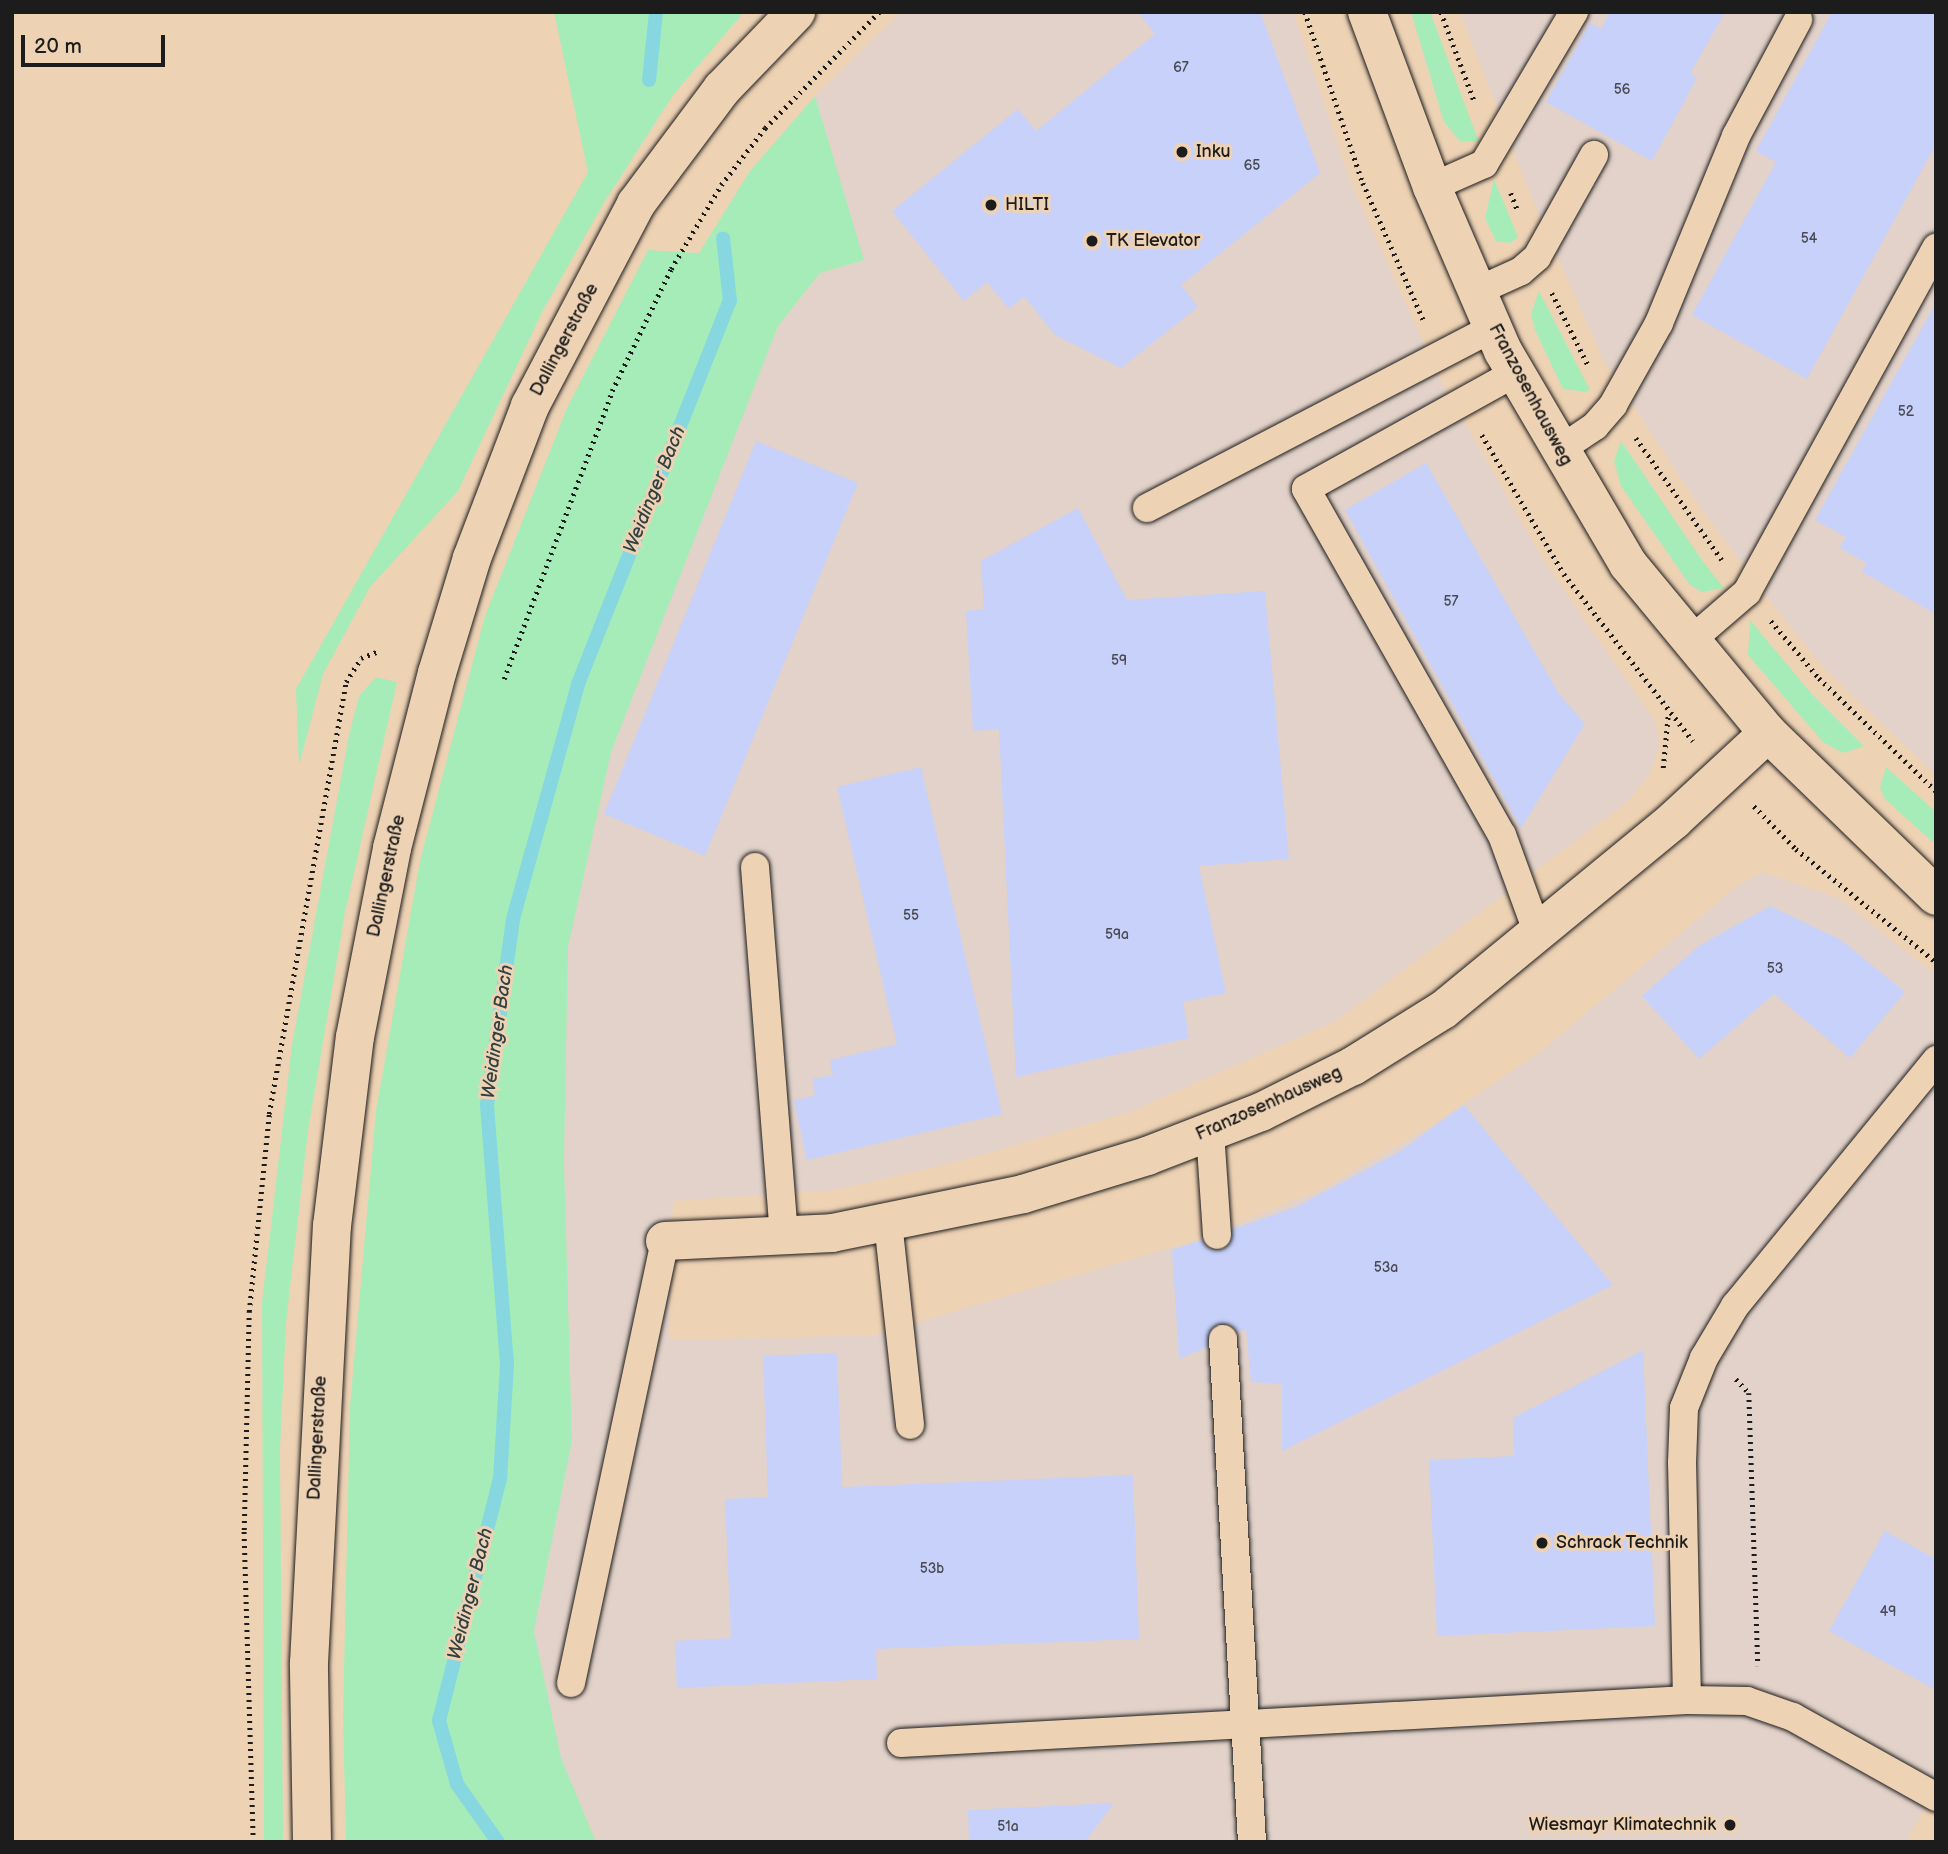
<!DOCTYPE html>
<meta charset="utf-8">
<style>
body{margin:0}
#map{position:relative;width:1948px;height:1854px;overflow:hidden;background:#eed2b4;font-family:"Balsamiq Sans",sans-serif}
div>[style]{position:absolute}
.built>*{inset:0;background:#e2d2c9}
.green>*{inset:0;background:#a6ecb8}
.stream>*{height:14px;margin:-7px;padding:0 7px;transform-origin:7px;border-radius:7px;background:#86d7e0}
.building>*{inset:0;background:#c7d1f9}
.path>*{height:4.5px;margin-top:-2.25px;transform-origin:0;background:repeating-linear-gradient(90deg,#1c1c1c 0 2px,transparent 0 7px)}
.roads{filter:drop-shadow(0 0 2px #1c1c1c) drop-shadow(0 0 2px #1c1c1c)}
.service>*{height:28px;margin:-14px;padding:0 14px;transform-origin:14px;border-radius:14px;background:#eed2b4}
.minor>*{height:38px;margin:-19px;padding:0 19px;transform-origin:19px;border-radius:19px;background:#eed2b4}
.tertiary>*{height:38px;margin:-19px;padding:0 19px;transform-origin:19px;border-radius:19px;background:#eed2b4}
.dots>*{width:19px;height:19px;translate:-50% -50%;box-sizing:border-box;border:4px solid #eed2b4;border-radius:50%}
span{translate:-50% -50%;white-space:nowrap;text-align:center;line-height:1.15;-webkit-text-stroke:6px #eed2b4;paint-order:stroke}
.number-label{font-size:14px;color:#474953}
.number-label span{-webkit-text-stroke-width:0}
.poi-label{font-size:18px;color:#1c1c1c}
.left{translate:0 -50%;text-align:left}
.right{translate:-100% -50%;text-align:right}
.street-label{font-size:18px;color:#1c1c1c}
.water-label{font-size:19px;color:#314143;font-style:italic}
.frame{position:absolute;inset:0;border:14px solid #1c1c1c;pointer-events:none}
.scale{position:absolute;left:21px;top:35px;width:144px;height:32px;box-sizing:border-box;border:4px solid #1c1c1c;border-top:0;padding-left:9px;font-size:21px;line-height:24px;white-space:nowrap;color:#1c1c1c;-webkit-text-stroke:5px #eed2b4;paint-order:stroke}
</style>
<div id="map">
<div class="built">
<div style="clip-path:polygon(901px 12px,1293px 12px,1352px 186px,1441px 381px,1545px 563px,1655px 721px,1660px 744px,1648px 777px,1626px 803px,1336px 1021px,1130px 1112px,956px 1162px,836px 1190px,673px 1201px,669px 1340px,873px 1335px,1197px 1240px,1319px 1190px,1424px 1130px,1540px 1052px,1738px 885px,1763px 872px,1838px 898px,1936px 975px,1936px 1789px,1906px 1842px,596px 1842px,561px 1758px,534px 1631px,572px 1441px,564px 1161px,568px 947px,611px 752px,778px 326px,821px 273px,864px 260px,815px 96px)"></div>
<div style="clip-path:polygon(1460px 12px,1936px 12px,1936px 775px,1824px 668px,1765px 595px,1695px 500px,1603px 359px,1533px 201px)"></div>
</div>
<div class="green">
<div style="clip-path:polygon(554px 12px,744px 12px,673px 95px,605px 201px,543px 310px,458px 491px,370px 587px,323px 674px,299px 766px,296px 689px,588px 172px)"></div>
<div style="clip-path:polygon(1411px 12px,1430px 12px,1479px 142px,1460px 141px,1444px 122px)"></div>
<div style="clip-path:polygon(815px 96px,864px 260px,820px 273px,778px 326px,611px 752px,568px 947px,564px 1161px,572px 1441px,534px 1631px,561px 1758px,596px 1842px,346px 1842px,343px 1716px,350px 1406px,376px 1111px,420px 861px,485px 616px,567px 408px,648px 250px,699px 253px,750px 171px)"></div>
<div style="clip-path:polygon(1494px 179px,1518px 237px,1510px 243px,1496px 241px,1485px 218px)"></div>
<div style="clip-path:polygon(1539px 291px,1590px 390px,1586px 392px,1563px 389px,1535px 330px,1531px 314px)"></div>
<div style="clip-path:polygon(1621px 441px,1704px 563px,1724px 588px,1702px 592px,1690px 585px,1621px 486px,1614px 461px)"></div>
<div style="clip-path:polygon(1750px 620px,1811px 693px,1864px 746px,1843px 753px,1823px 742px,1748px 655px)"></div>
<div style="clip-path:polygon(376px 677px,397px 682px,345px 913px,308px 1130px,286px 1323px,280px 1449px,283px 1842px,264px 1842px,262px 1303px,292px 1045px,349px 735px,359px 696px)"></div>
<div style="clip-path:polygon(1886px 767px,1936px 812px,1936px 845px,1885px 799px,1880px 788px)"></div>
</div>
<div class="stream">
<div style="left:649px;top:80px;width:68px;rotate:-84.1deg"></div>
<div style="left:498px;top:1842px;width:71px;rotate:-125.3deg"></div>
<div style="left:457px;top:1784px;width:66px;rotate:-105.9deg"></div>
<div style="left:439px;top:1721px;width:250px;rotate:-75.9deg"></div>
<div style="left:500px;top:1479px;width:114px;rotate:-86.5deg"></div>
<div style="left:507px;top:1365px;width:261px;rotate:-94.4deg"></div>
<div style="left:487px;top:1105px;width:188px;rotate:-82deg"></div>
<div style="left:513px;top:919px;width:244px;rotate:-74.5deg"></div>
<div style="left:578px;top:684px;width:412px;rotate:-68.4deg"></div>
<div style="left:730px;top:301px;width:63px;rotate:-96.3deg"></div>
</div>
<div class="building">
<div style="clip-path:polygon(1138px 12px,1260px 12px,1320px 173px,1181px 285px,1198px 307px,1121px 368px,1055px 335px,1024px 296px,1009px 309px,987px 282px,964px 301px,892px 211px,1018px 109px,1036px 131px,1155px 34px)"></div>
<div style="clip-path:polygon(1610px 12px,1725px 12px,1690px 74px,1697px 78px,1652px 161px,1546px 102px,1590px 23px,1601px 29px)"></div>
<div style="clip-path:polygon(1832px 12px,1936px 12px,1936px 144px,1807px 379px,1692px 315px,1776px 162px,1756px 151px)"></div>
<div style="clip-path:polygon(1936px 303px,1936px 614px,1862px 572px,1867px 563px,1840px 548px,1846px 537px,1815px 520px)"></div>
<div style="clip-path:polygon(756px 441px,858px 483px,705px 856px,604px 814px)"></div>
<div style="clip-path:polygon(1426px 463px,1559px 694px,1585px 724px,1521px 828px,1345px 510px)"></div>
<div style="clip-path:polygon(1078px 508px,1127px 600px,1265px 591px,1289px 859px,1199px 866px,1226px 993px,1183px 1002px,1189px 1038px,1016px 1077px,999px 729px,973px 731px,966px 611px,984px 609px,981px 561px)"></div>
<div style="clip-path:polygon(921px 767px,1002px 1114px,807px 1160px,794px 1101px,815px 1095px,812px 1079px,833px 1075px,830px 1060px,897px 1044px,837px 787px)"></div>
<div style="clip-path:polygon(1770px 906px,1841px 940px,1905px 992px,1850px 1058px,1774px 994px,1699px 1059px,1642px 996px,1699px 946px)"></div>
<div style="clip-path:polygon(1464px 1105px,1613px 1285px,1282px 1451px,1282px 1384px,1251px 1382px,1246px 1329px,1238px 1332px,1230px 1324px,1214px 1325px,1207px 1347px,1179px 1359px,1172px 1250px,1202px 1240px,1210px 1250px,1226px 1249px,1233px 1229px,1296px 1207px,1397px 1153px)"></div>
<div style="clip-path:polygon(1643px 1350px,1655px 1626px,1437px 1636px,1429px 1460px,1514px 1456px,1513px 1418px)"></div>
<div style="clip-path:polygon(837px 1353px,842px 1487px,1133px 1475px,1139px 1639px,876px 1649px,877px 1679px,677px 1688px,675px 1641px,731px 1638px,725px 1499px,768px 1497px,763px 1356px)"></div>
<div style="clip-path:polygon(1885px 1531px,1936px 1559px,1936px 1690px,1829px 1631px)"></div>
<div style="clip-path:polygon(1114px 1803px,1085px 1842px,969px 1842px,968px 1810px)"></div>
</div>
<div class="path">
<div style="left:1305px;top:12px;width:181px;rotate:71.3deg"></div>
<div style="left:1363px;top:183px;width:151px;rotate:66.2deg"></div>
<div style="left:1441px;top:12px;width:97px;rotate:69.5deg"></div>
<div style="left:1511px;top:193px;width:19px;rotate:69deg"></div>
<div style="left:1552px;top:293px;width:83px;rotate:63.4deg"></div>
<div style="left:1482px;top:435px;width:161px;rotate:59.5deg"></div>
<div style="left:1564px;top:574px;width:211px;rotate:52.3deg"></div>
<div style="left:1636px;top:438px;width:149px;rotate:54.8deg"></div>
<div style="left:1771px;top:621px;width:75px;rotate:49.9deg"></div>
<div style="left:1819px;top:678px;width:163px;rotate:44deg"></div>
<div style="left:504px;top:679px;width:308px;rotate:-69.4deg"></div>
<div style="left:612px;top:391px;width:136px;rotate:-64.2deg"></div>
<div style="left:671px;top:269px;width:98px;rotate:-59.2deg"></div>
<div style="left:721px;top:185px;width:72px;rotate:-52.3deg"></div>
<div style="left:765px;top:128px;width:163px;rotate:-45.5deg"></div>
<div style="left:1663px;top:768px;width:53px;rotate:-84.6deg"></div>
<div style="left:1754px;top:806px;width:60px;rotate:45.7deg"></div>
<div style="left:1796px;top:849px;width:180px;rotate:38.9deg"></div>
<div style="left:1736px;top:1379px;width:19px;rotate:47deg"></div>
<div style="left:1749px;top:1393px;width:273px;rotate:88.1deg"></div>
<div style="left:253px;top:1842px;width:312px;rotate:-91.7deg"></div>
<div style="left:244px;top:1530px;width:218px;rotate:-88.7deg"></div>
<div style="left:249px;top:1312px;width:199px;rotate:-84.2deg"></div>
<div style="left:269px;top:1114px;width:439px;rotate:-79.9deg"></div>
<div style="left:346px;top:682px;width:28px;rotate:-58deg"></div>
<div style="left:361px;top:658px;width:19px;rotate:-21deg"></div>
</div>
<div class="roads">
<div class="service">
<div style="left:1432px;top:187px;width:57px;rotate:-23.9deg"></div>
<div style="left:1484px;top:164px;width:177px;rotate:-59.4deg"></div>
<div style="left:1477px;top:291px;width:48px;rotate:-24.4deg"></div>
<div style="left:1521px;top:271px;width:21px;rotate:-41deg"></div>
<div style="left:1537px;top:257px;width:117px;rotate:-60.8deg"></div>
<div style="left:1515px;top:373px;width:239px;rotate:151deg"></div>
<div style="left:1306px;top:489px;width:398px;rotate:60.5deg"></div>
<div style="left:1502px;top:835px;width:105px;rotate:70deg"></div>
<div style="left:1558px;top:451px;width:45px;rotate:-34deg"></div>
<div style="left:1595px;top:426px;width:28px;rotate:-49deg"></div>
<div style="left:1613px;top:405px;width:94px;rotate:-60.7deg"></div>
<div style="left:1659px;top:323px;width:202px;rotate:-67.6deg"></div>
<div style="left:1736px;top:136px;width:132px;rotate:-61.9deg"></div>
<div style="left:1147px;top:508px;width:390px;rotate:-27.5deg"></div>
<div style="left:1688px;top:643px;width:78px;rotate:-40.8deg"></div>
<div style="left:1747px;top:592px;width:393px;rotate:-61.2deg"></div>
<div style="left:755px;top:867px;width:369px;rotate:85.5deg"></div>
<div style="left:1210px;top:1132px;width:103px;rotate:86.1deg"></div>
<div style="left:888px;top:1222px;width:204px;rotate:83.8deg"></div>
<div style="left:1223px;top:1339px;width:504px;rotate:86.7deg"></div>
<div style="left:571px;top:1683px;width:452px;rotate:-78deg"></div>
<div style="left:1687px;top:1700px;width:237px;rotate:-91.2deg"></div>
<div style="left:1682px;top:1463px;width:55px;rotate:-87.9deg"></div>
<div style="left:1684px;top:1408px;width:54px;rotate:-68.2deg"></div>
<div style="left:1704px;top:1358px;width:61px;rotate:-59.2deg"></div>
<div style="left:1735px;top:1306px;width:318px;rotate:-50.7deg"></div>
<div style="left:901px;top:1743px;width:787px;rotate:-3.13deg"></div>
<div style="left:1687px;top:1700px;width:60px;rotate:1deg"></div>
<div style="left:1747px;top:1701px;width:49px;rotate:19.2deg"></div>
<div style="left:1793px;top:1717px;width:164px;rotate:29.2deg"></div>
</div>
<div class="minor">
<div style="left:1367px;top:12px;width:187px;rotate:69.6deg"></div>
<div style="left:1432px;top:187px;width:179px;rotate:66.6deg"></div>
<div style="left:1503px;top:351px;width:247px;rotate:59.6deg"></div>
<div style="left:1628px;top:564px;width:219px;rotate:50.4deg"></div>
<div style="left:1768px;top:733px;width:234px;rotate:44.1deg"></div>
<div style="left:665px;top:1241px;width:167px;rotate:-2.7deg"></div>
<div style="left:832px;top:1233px;width:195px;rotate:-11.5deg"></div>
<div style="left:1023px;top:1194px;width:130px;rotate:-17deg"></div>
<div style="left:1147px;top:1156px;width:122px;rotate:-21.1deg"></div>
<div style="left:1261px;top:1112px;width:103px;rotate:-26.6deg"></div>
<div style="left:1353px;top:1066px;width:106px;rotate:-31.9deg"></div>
<div style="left:1443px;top:1010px;width:299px;rotate:-39.4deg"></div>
<div style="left:1674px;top:820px;width:128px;rotate:-42.8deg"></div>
</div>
<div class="tertiary">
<div style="left:312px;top:1842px;width:179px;rotate:-91deg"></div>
<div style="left:309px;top:1663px;width:438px;rotate:-87deg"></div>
<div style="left:332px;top:1226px;width:190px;rotate:-83.1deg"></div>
<div style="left:355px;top:1037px;width:193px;rotate:-78.9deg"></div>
<div style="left:392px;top:848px;width:181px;rotate:-75.6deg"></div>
<div style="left:437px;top:673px;width:120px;rotate:-73.1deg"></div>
<div style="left:472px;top:558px;width:163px;rotate:-69.1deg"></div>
<div style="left:530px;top:406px;width:228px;rotate:-62.3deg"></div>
<div style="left:636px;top:204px;width:144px;rotate:-53.2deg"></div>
<div style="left:722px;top:89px;width:107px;rotate:-46.1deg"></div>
</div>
</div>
<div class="dots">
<div style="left:1182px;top:152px;background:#1c1c1c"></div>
<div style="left:991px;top:205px;background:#1c1c1c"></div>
<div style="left:1092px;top:241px;background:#1c1c1c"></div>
<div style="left:1542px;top:1543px;background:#1c1c1c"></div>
<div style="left:1730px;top:1825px;background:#1c1c1c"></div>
</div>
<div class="number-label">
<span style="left:1181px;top:68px">67</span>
<span style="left:1622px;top:90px">56</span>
<span style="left:1252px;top:166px">65</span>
<span style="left:1809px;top:239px">54</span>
<span style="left:1906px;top:412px">52</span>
<span style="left:1451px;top:602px">57</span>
<span style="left:1119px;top:661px">59</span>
<span style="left:911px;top:916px">55</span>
<span style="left:1117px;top:935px">59a</span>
<span style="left:1775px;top:969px">53</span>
<span style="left:1386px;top:1268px">53a</span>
<span style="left:932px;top:1569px">53b</span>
<span style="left:1888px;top:1612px">49</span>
<span style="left:1008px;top:1827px">51a</span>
</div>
<div class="poi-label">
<span class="left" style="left:1196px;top:152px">Inku</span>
<span class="left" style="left:1005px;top:205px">HILTI</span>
<span class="left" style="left:1106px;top:241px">TK Elevator</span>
<span class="left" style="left:1556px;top:1543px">Schrack Technik</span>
<span class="right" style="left:1716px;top:1825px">Wiesmayr Klimatechnik</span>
</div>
<div class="street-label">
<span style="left:565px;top:340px;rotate:-62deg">Dallingerstraße</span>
<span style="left:1530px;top:395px;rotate:62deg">Franzosenhausweg</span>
<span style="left:387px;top:876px;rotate:-78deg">Dallingerstraße</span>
<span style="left:1269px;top:1104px;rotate:-24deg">Franzosenhausweg</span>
<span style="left:318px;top:1438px;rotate:-87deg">Dallingerstraße</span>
</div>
<div class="water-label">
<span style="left:655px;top:490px;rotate:-68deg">Weidinger Bach</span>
<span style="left:498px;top:1032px;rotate:-82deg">Weidinger Bach</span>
<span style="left:471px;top:1594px;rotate:-76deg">Weidinger Bach</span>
</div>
<div class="frame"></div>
<div class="scale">20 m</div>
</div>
